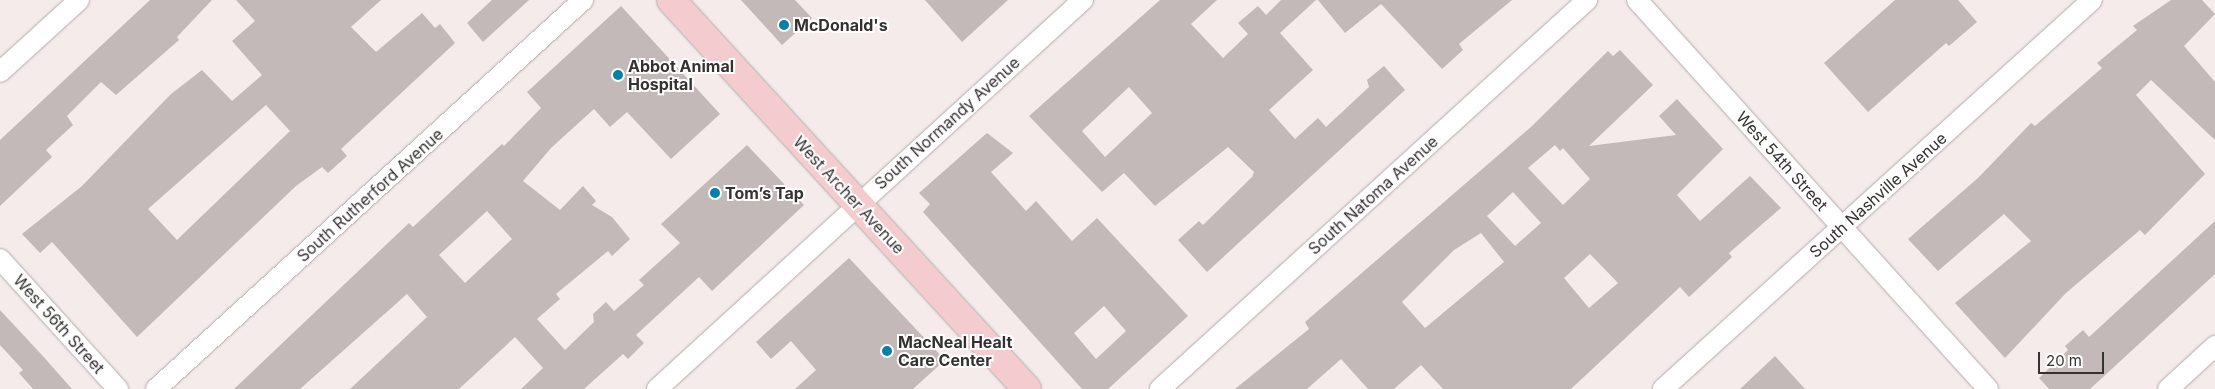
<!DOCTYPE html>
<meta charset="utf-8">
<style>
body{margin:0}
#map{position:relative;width:2215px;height:389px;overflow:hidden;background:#f5ebeb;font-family:Inter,sans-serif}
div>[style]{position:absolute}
.building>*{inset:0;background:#c3b9b9}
.roads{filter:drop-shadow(0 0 1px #b3aaaa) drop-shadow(0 0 1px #b3aaaa)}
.minor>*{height:20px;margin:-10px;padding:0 10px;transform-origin:10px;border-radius:10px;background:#fff}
.secondary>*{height:28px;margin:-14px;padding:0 14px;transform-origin:14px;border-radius:14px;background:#f4ccd0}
.dots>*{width:14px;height:14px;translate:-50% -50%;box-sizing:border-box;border:2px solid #fff;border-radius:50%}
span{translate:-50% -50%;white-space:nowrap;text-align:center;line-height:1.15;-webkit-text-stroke:4px #fff;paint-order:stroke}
.poi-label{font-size:16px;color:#343130;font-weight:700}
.left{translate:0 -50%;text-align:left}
.street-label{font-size:16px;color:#343130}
.scale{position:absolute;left:2038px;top:352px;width:66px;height:22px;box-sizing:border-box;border:2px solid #343130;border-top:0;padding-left:6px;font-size:15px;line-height:18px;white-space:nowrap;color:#343130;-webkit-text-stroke:4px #fff;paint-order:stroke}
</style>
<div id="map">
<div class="building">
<div style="clip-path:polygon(150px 0,212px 0,177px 37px,179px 40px,116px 95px,101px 82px,67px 116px,73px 125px,46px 150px,52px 157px,0 206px,0 140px)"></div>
<div style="clip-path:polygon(evenodd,236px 0,381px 0,351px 27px,376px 52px,422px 13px,435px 28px,440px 24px,455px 43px,341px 149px,347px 156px,328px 173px,322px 167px,296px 186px,137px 337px,52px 242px,40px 253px,22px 234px,82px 186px,171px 94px,202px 70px,232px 101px,262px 75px,232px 41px,255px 21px,236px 0,266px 105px,290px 131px,177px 240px,148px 209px,266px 105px)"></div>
<div style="clip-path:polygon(492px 0,529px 0,483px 42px,467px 23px)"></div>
<div style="clip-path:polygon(741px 0,795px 0,812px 18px,782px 45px)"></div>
<div style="clip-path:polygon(925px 0,1008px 0,962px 42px)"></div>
<div style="clip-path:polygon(evenodd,1160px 0,1217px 0,1191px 24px,1223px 58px,1248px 34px,1238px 23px,1258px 6px,1266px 15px,1281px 0,1316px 0,1280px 33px,1313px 70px,1269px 110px,1295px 139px,1318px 118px,1326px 127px,1369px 87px,1367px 80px,1384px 66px,1405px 90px,1207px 272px,1178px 240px,1199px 221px,1203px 225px,1252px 177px,1254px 172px,1228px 147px,1155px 206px,1124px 173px,1102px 192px,1029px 116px,1160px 0,1129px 87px,1152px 113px,1105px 157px,1082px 131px,1129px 87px)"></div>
<div style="clip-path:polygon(1318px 0,1512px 0,1459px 44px,1463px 50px,1442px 69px,1381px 4px,1345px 33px)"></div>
<div style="clip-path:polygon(1895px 0,1958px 0,1977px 22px,1949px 46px,1946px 43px,1868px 112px,1824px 63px)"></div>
<div style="clip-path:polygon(2171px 0,2202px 0,2215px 14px,2184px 46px,2215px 82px,2215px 140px,2151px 80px,2136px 95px,2205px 174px,2145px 235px,2140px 230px,2066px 293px,2005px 358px,1955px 303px,2031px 241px,2004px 214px,1938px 271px,1908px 239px,1978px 178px,2031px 123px,2035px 126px,2102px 68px,2097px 63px,2137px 30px,2133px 26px)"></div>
<div style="clip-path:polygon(evenodd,621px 6px,720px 114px,671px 159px,627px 112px,610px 127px,594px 109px,551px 148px,523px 181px,560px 210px,583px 186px,596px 201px,592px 205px,612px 217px,630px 239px,612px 256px,608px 251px,556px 294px,560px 299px,537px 319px,565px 350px,594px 322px,593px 314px,606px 302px,614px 311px,644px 285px,639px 280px,680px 243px,661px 224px,747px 145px,804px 205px,712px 291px,699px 277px,636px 335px,644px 343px,628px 359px,623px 354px,584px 389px,521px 389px,543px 368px,515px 337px,459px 389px,350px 389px,427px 317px,407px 294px,300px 389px,234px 389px,409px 223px,413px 227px,502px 144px,504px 146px,541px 108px,527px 92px,621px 6px,487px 211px,512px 239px,465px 283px,439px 255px,487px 211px)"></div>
<div style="clip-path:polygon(evenodd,1620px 50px,1653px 85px,1589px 146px,1676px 135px,1659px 116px,1677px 99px,1723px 149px,1677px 195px,1700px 221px,1750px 176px,1781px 208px,1729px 253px,1732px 257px,1689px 297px,1680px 287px,1571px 389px,1443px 389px,1421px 365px,1394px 389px,1368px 389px,1341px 359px,1307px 389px,1235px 389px,1309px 329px,1305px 322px,1531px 127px,1608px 51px,1613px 56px,1620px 50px,1555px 145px,1560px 151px,1563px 148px,1590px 179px,1563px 205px,1528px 168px,1555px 145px,1620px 50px,1513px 192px,1541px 223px,1515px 246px,1487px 216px,1513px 192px,1620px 50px,1481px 233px,1504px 262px,1425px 328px,1402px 302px,1454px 250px,1481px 233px,1620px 50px,1590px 254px,1618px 283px,1589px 308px,1564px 278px,1590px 254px)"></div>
<div style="clip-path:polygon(evenodd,987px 133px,1013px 153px,991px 172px,1026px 211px,1036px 201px,1072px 241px,1097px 218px,1188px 316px,1108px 389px,1082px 389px,923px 212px,930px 204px,919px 193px,987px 133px,1104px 306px,1126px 331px,1096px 359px,1074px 333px,1104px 306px)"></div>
<div style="clip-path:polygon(2215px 221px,2215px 274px,2090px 389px,2049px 389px,2039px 378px,2068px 350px,2065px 346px,2083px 330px,2089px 337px)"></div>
<div style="clip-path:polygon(849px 258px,945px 360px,913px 389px,795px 389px,816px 370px,791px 341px,771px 359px,756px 342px)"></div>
<div style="clip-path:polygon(0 310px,41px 354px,72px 389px,33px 389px,19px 373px,23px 370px,0 345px)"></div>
<div style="clip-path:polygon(1775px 356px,1805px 389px,1740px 389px,1756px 374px)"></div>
</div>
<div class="roads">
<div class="minor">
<div style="left:1637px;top:0;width:524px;rotate:47.94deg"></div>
<div style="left:0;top:72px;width:107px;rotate:-42.3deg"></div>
<div style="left:0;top:259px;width:176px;rotate:47.8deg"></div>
<div style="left:156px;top:389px;width:578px;rotate:-42.33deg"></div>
<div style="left:657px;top:389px;width:577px;rotate:-42.4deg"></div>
<div style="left:1160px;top:389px;width:578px;rotate:-42.33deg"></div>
<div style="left:1663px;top:389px;width:579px;rotate:-42.2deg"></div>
<div style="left:2168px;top:389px;width:64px;rotate:-42.5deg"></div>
</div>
<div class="secondary">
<div style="left:671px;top:0;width:527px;rotate:47.54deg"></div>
</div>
</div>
<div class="dots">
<div style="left:784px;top:25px;background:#0580a6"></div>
<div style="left:618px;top:75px;background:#0580a6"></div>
<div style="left:715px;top:193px;background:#0580a6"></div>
<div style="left:887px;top:351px;background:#0580a6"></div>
</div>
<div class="poi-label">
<span class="left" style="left:794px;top:25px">McDonald's</span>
<span class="left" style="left:628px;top:75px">Abbot Animal<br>Hospital</span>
<span class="left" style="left:725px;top:193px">Tom’s Tap</span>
<span class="left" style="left:898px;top:351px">MacNeal Healt<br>Care Center</span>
</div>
<div class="street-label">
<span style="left:947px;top:123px;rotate:-42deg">South Normandy Avenue</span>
<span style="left:1782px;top:161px;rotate:48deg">West 54th Street</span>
<span style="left:370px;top:195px;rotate:-42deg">South Rutherford Avenue</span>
<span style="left:849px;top:195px;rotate:47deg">West Archer Avenue</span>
<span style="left:1373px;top:195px;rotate:-42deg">South Natoma Avenue</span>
<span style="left:1878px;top:195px;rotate:-42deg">South Nashville Avenue</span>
<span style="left:59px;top:324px;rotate:48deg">West 56th Street</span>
</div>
<div class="scale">20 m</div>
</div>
